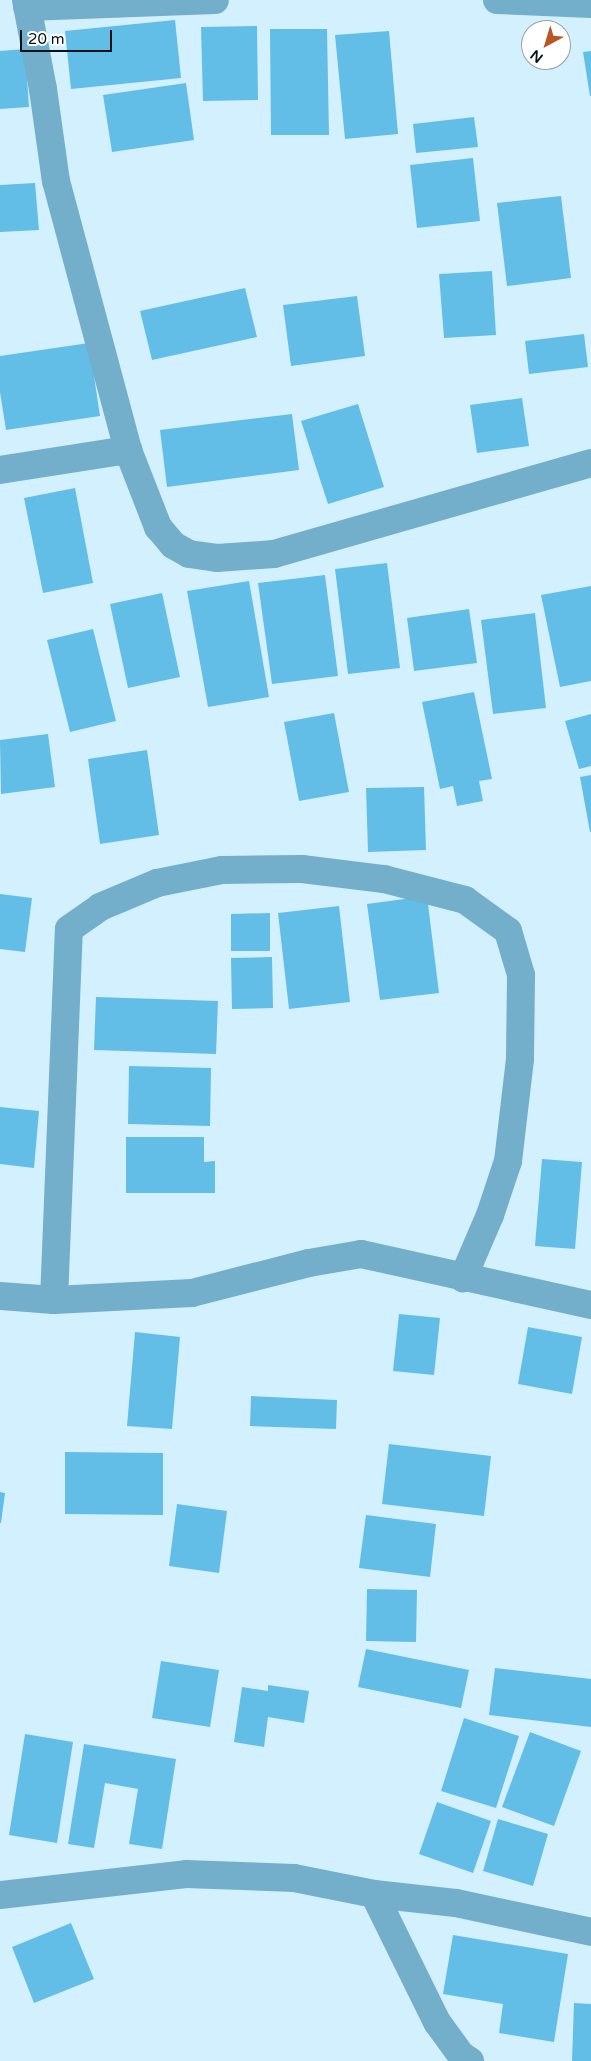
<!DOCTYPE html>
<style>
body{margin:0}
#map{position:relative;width:591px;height:2061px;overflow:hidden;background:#d3f0ff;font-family:"Varela Round",sans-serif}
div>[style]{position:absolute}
.building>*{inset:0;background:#62bde7}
.minor>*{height:28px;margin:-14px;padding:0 14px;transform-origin:14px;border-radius:14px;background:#73afcb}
span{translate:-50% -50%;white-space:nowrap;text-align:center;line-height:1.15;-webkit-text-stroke:4px #fff;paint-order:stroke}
.north{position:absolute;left:521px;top:20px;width:50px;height:50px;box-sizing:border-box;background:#fff;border:1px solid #9ca0a2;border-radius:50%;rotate:219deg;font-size:14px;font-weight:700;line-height:20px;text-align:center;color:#081217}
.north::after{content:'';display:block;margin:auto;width:18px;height:22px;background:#ba5524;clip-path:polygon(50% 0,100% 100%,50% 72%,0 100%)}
.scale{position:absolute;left:20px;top:30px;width:92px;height:22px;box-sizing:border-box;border:2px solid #081217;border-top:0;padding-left:6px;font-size:15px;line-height:18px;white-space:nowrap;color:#081217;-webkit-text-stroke:4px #fff;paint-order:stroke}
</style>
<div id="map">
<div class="building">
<div style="clip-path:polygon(175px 20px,181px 78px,71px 89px,65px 31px)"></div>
<div style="clip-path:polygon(257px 26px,258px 100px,203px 101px,201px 27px)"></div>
<div style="clip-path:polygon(270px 29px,327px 29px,329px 135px,271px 135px)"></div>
<div style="clip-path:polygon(389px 31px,398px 134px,345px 139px,335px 35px)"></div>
<div style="clip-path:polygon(25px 49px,29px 107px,0 109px,0 51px)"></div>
<div style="clip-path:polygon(591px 51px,591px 96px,590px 96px,583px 52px)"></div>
<div style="clip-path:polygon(186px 83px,194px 140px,112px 152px,103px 95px)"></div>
<div style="clip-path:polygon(474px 117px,478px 147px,416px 153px,413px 124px)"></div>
<div style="clip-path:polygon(473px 158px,480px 221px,417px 228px,410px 165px)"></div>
<div style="clip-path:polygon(35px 183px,39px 230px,0 232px,0 185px)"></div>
<div style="clip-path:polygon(561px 196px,571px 278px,507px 286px,497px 203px)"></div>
<div style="clip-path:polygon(492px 271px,496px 335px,444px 338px,439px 274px)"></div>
<div style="clip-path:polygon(245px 288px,257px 337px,152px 360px,140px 311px)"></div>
<div style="clip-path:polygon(357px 296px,365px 356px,291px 366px,283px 305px)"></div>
<div style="clip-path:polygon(584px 334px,588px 367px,529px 374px,525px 341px)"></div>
<div style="clip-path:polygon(89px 343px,100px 416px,6px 430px,0 392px,0 356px)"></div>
<div style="clip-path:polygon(522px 398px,529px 446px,477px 453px,470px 405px)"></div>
<div style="clip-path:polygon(358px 404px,384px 487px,328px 504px,301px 421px)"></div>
<div style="clip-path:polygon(292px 414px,299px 470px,167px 487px,160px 430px)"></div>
<div style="clip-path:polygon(75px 488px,93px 583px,43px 593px,24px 498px)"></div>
<div style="clip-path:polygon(387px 563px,400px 668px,348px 674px,335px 569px)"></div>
<div style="clip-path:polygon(325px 575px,338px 676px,272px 684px,258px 583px)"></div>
<div style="clip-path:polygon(249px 581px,269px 697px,208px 707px,187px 591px)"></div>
<div style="clip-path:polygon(591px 586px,591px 681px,560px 687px,541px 595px)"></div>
<div style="clip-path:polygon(162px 593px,180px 677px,128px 688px,110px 604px)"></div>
<div style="clip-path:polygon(469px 609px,477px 663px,414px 671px,407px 618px)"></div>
<div style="clip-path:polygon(535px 613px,546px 708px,493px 714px,481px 620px)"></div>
<div style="clip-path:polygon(93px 629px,116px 721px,70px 732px,47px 640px)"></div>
<div style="clip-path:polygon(474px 692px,492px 779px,479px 781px,483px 801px,457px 806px,453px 786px,440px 789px,422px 702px)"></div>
<div style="clip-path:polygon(334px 713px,349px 792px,299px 801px,284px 722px)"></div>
<div style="clip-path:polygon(591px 714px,591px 766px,579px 769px,565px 721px)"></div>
<div style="clip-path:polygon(48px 734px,55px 787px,1px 794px,0 740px)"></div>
<div style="clip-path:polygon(147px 750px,159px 835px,100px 844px,88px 759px)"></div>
<div style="clip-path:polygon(591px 775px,591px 832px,590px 832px,580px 777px)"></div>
<div style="clip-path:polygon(424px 787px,426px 850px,368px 852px,366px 788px)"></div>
<div style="clip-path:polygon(0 894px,32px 898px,25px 952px,0 949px)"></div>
<div style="clip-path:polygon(427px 896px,439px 993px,380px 1000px,367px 904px)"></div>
<div style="clip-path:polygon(339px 906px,350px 1002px,289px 1009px,278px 913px)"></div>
<div style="clip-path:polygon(270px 913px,270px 951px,231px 951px,231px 914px)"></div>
<div style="clip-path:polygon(272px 957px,273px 1008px,232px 1009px,231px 958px)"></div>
<div style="clip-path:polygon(96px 997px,218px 1001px,216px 1054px,94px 1050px)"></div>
<div style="clip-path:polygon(129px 1066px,211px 1068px,210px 1126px,128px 1124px)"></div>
<div style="clip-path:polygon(0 1107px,39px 1111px,34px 1168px,0 1164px)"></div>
<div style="clip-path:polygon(126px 1137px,204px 1137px,204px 1162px,215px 1161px,215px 1193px,126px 1193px)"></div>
<div style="clip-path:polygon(542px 1159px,582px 1162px,575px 1249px,535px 1246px)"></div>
<div style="clip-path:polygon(399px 1314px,440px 1318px,434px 1375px,393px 1371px)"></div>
<div style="clip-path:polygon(528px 1327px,582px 1337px,572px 1394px,518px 1384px)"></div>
<div style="clip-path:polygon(135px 1332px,180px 1337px,172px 1429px,127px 1426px)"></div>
<div style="clip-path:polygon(251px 1396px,337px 1400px,336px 1429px,250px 1426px)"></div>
<div style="clip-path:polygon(389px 1444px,491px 1456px,484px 1516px,382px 1504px)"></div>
<div style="clip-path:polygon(65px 1452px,163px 1453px,163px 1515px,65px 1514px)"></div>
<div style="clip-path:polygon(0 1492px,5px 1493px,1px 1523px,0 1523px)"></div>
<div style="clip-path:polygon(177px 1504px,227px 1511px,219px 1573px,169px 1566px)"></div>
<div style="clip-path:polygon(366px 1515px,436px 1524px,430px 1577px,359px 1568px)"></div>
<div style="clip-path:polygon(367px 1589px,417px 1590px,416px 1642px,366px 1641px)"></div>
<div style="clip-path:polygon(366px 1649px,469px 1670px,461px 1708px,358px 1687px)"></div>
<div style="clip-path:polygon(161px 1661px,219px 1670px,210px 1727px,152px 1718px)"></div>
<div style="clip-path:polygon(495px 1668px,591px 1679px,591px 1727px,489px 1715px)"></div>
<div style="clip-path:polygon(268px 1685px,309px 1691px,304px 1723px,268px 1717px,264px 1747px,234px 1742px,242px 1687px,268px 1691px)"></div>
<div style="clip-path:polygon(464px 1718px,519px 1736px,496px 1808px,441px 1791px)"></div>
<div style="clip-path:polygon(530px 1732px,581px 1751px,554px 1826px,502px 1807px)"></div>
<div style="clip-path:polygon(25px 1734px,73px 1742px,57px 1843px,9px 1835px)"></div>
<div style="clip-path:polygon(84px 1744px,176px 1759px,162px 1849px,129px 1844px,138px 1789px,105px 1783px,94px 1848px,68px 1844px)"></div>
<div style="clip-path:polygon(437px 1802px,491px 1821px,473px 1873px,419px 1854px)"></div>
<div style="clip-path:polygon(498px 1819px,548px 1834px,533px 1886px,483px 1871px)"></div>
<div style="clip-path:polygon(71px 1923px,94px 1979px,34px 2003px,12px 1947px)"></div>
<div style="clip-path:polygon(453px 1935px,568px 1954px,554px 2042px,499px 2033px,503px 2004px,443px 1994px)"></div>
<div style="clip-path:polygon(574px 2003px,591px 2004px,591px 2061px,572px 2061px)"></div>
</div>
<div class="minor">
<div style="left:26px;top:0;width:91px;rotate:79.2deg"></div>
<div style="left:43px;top:89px;width:93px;rotate:82deg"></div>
<div style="left:56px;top:181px;width:278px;rotate:75deg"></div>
<div style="left:128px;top:450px;width:83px;rotate:68.7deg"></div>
<div style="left:158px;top:527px;width:23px;rotate:50deg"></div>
<div style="left:173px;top:545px;width:18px;rotate:29deg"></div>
<div style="left:189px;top:554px;width:28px;rotate:8deg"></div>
<div style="left:217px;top:558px;width:57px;rotate:-4deg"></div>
<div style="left:274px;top:554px;width:330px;rotate:-16deg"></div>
<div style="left:497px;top:0;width:94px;rotate:2.4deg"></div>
<div style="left:27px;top:7px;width:188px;rotate:-2.1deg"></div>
<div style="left:0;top:470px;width:130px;rotate:-8.9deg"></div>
<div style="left:0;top:1296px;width:54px;rotate:4.2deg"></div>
<div style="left:54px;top:1300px;width:138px;rotate:-2.9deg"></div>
<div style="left:192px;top:1293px;width:121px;rotate:-14.4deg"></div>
<div style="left:309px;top:1263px;width:53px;rotate:-9.8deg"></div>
<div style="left:361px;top:1254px;width:236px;rotate:12.5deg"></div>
<div style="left:54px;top:1300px;width:371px;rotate:-87.7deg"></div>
<div style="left:69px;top:929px;width:38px;rotate:-35deg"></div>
<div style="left:100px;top:907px;width:62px;rotate:-22.8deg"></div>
<div style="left:157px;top:883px;width:66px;rotate:-11.3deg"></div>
<div style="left:222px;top:870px;width:80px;rotate:-0.7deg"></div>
<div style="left:302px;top:869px;width:83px;rotate:7deg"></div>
<div style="left:384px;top:879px;width:84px;rotate:14.5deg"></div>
<div style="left:465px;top:900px;width:53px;rotate:35.8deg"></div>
<div style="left:508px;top:931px;width:46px;rotate:73.5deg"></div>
<div style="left:521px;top:975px;width:84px;rotate:90.7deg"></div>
<div style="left:520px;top:1059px;width:103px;rotate:96.7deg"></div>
<div style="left:508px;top:1161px;width:57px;rotate:108.4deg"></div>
<div style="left:490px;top:1215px;width:69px;rotate:113.2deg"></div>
<div style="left:374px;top:1894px;width:143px;rotate:63.8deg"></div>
<div style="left:437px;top:2022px;width:41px;rotate:54deg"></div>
<div style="left:461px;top:2055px;width:11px;rotate:34deg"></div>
<div style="left:0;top:1895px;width:187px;rotate:-6.4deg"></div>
<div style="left:186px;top:1874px;width:108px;rotate:2.1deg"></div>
<div style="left:294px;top:1878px;width:82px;rotate:11.3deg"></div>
<div style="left:374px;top:1894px;width:82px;rotate:6.3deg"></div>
<div style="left:456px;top:1903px;width:138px;rotate:12.1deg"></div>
</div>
<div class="north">N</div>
<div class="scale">20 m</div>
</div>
